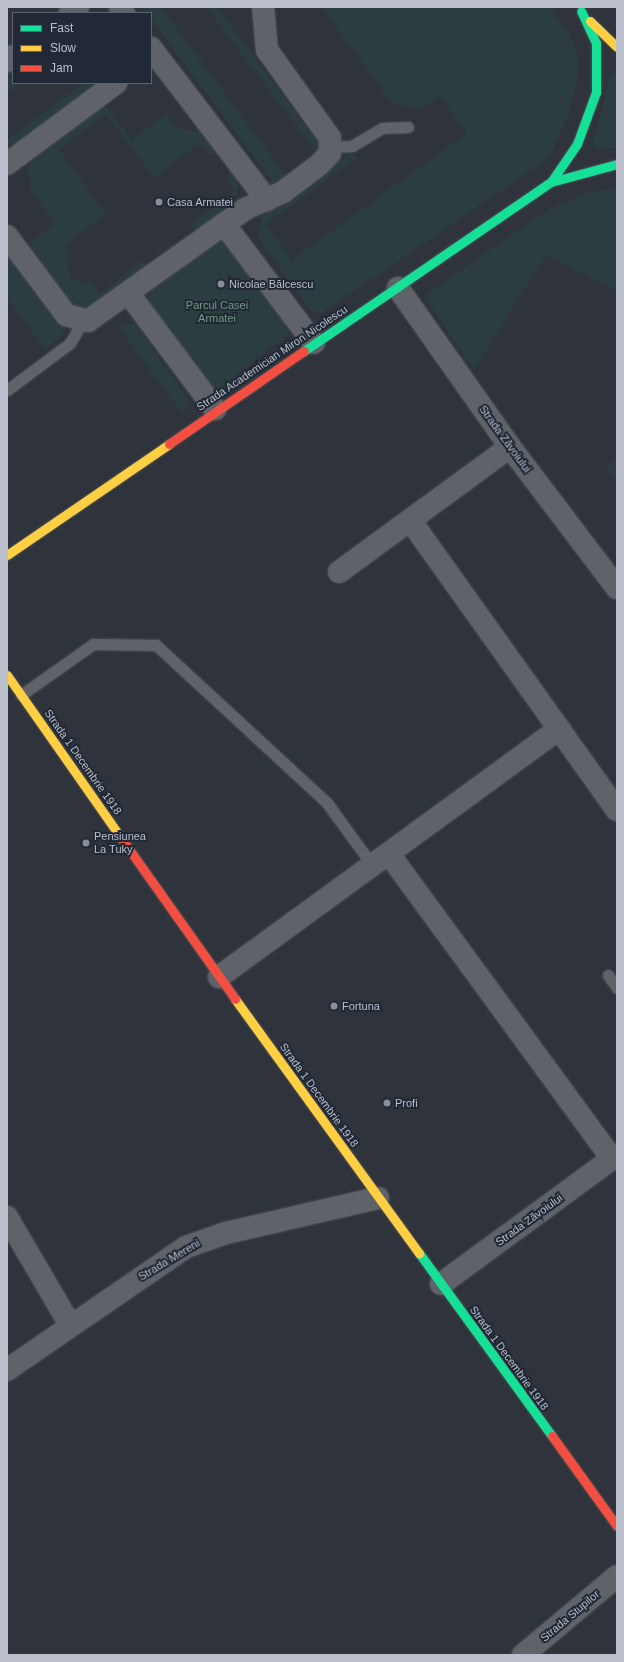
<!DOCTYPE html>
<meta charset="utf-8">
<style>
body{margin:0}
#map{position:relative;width:624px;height:1662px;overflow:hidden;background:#2f333b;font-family:Arial,sans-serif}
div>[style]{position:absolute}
.green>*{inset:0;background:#2c3d41}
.roads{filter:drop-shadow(0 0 1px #4b4e54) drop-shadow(0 0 1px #4b4e54)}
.lane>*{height:11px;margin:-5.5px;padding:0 5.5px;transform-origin:5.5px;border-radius:5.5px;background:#5f6269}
.street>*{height:22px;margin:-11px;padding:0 11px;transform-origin:11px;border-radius:11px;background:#5f6269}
.fast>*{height:9px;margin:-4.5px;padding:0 4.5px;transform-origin:4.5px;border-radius:4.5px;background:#16e098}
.slow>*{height:9px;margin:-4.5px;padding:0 4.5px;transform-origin:4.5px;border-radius:4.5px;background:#ffcf43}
.jam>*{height:9px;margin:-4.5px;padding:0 4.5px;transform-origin:4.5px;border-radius:4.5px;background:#f24e42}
.dots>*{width:11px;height:11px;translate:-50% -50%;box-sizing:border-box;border:2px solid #212936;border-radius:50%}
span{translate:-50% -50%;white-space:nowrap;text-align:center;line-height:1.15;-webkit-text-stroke:4px #212936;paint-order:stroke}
.poi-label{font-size:11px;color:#babfcb}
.left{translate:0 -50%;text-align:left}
.park-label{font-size:11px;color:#739a7e}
.street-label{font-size:11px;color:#babfcb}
.frame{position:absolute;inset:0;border:8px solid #babfcb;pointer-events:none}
.legend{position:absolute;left:12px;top:12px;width:140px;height:72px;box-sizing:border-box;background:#212936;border:1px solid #5e6572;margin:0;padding:5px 7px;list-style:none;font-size:12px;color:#babfcb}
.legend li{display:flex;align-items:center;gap:8px;height:20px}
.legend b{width:20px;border:1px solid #5e6572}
</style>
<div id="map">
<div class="green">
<div style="clip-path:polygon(142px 7px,161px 7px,286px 176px,274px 184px,151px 19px,151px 13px)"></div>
<div style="clip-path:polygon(207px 7px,217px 7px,322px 148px,316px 153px)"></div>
<div style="clip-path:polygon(322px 7px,548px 7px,570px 34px,577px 53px,578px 75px,571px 108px,549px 158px,322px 313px,310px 310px,258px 237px,261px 217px,352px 152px,357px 158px,266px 224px,292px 260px,467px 133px,440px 95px,419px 110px,391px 102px)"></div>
<div style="clip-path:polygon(13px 65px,13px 83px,20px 83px,7px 93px,7px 70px)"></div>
<div style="clip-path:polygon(617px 72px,617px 148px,598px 149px,593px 142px,608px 84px,610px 77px)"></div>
<div style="clip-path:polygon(84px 83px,97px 83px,7px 150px,7px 140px)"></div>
<div style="clip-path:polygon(103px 103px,132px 140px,166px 114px,177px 128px,208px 133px,241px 176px,233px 207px,198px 235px,190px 225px,235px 191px,227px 181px,230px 167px,221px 155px,207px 154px,199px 143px,154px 178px,106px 114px,59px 150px,106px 214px,65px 246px,71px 255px,67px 263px,71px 278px,85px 284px,92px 283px,100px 293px,143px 260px,150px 270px,108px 303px,77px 313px,25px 246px,55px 223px,31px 191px,28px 168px,36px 154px)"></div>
<div style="clip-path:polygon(617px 188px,617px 293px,608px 285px,546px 255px,474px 370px,424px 296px,549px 209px,585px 193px)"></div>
<div style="clip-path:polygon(222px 239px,292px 331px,221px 388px,214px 389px,207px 385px,144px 297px)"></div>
<div style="clip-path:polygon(7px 255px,65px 334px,45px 349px,7px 297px)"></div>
<div style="clip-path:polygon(127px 323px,136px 325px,189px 400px,182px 414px,119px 327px)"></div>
<div style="clip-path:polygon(617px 458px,617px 481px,605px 470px)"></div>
</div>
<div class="roads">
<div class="lane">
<div style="left:332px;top:147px;width:20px;rotate:-3deg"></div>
<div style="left:352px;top:146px;width:35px;rotate:-31deg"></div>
<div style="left:382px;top:128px;width:26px;rotate:-2deg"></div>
<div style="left:7px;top:390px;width:79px;rotate:-36.7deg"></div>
<div style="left:70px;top:343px;width:24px;rotate:-60deg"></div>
<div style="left:21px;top:695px;width:88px;rotate:-35.3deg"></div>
<div style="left:93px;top:644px;width:63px;rotate:0.9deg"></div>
<div style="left:156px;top:645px;width:233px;rotate:42.7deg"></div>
<div style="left:327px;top:803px;width:78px;rotate:53.9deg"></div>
<div style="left:608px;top:975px;width:16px;rotate:55deg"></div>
</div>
<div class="street">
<div style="left:120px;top:7px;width:7px;rotate:56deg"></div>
<div style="left:70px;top:13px;width:10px;rotate:-37deg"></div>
<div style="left:151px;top:48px;width:191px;rotate:52.7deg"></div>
<div style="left:7px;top:61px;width:8px;rotate:-40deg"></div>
<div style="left:7px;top:164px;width:136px;rotate:-36.6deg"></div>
<div style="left:224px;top:224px;width:149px;rotate:52.9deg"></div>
<div style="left:7px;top:236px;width:99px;rotate:53.2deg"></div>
<div style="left:66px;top:315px;width:23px;rotate:15deg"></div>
<div style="left:88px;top:321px;width:193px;rotate:-35.5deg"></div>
<div style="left:245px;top:209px;width:42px;rotate:-24.1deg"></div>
<div style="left:283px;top:192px;width:46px;rotate:-37.1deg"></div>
<div style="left:320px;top:164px;width:15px;rotate:-48deg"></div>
<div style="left:330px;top:153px;width:15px;rotate:-90deg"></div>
<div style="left:330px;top:138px;width:108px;rotate:-125.6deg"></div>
<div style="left:267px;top:50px;width:43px;rotate:-95.3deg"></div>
<div style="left:398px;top:288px;width:194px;rotate:54.8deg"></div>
<div style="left:510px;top:447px;width:177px;rotate:52.8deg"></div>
<div style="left:129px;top:294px;width:144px;rotate:53.2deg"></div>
<div style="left:410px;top:520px;width:356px;rotate:54.5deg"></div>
<div style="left:339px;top:572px;width:212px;rotate:-36.2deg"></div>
<div style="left:389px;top:854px;width:378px;rotate:53.8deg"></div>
<div style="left:219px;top:977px;width:421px;rotate:-36.1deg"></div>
<div style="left:7px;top:1217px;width:125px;rotate:59.7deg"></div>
<div style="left:441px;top:1284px;width:218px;rotate:-36.2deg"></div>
<div style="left:7px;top:1370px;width:217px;rotate:-34.5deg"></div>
<div style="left:186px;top:1247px;width:42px;rotate:-19.3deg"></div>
<div style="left:226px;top:1233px;width:156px;rotate:-13deg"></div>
<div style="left:523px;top:1655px;width:123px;rotate:-40deg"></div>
</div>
<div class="fast">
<div style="left:551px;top:182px;width:46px;rotate:-55.6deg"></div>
<div style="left:577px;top:144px;width:55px;rotate:-69.9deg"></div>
<div style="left:596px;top:92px;width:49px;rotate:-90deg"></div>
<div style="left:596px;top:43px;width:35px;rotate:-115deg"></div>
<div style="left:304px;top:351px;width:299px;rotate:-34.4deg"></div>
<div style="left:551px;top:182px;width:68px;rotate:-15.3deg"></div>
<div style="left:419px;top:1253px;width:226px;rotate:54deg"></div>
</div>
<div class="slow">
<div style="left:590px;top:21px;width:37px;rotate:44deg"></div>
<div style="left:7px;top:555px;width:196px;rotate:-34.4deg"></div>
<div style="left:7px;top:675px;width:195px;rotate:55deg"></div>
<div style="left:235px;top:999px;width:314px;rotate:54.1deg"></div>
</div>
<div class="jam">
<div style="left:169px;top:444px;width:164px;rotate:-34.6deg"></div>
<div style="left:119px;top:835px;width:201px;rotate:54.7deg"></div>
<div style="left:552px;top:1436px;width:111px;rotate:54.2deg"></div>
</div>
</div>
<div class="dots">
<div style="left:159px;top:202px;background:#898e99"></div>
<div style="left:221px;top:284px;background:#898e99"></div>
<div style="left:86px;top:843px;background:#898e99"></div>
<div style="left:334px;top:1006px;background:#898e99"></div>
<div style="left:387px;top:1103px;background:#898e99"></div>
</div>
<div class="poi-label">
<span class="left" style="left:167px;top:202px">Casa Armatei</span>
<span class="left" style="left:229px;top:284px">Nicolae Bălcescu</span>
<span class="left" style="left:94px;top:843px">Pensiunea<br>La Tuky</span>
<span class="left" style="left:342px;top:1006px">Fortuna</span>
<span class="left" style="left:395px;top:1103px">Profi</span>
</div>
<div class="park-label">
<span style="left:217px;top:312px">Parcul Casei<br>Armatei</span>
</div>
<div class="street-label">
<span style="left:272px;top:358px;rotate:-34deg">Strada Academician Miron Nicolescu</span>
<span style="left:505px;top:439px;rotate:54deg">Strada Zăvoiului</span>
<span style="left:83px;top:762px;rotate:55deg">Strada 1 Decembrie 1918</span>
<span style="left:319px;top:1095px;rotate:54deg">Strada 1 Decembrie 1918</span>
<span style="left:529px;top:1220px;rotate:-36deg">Strada Zăvoiului</span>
<span style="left:169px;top:1260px;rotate:-31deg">Strada Mereni</span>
<span style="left:509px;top:1358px;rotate:54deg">Strada 1 Decembrie 1918</span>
<span style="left:570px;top:1616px;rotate:-40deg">Strada Stupilor</span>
</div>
<div class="frame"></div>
<ul class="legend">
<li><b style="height:5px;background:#16e098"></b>Fast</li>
<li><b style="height:5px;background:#ffcf43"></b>Slow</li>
<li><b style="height:5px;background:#f24e42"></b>Jam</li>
</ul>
</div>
